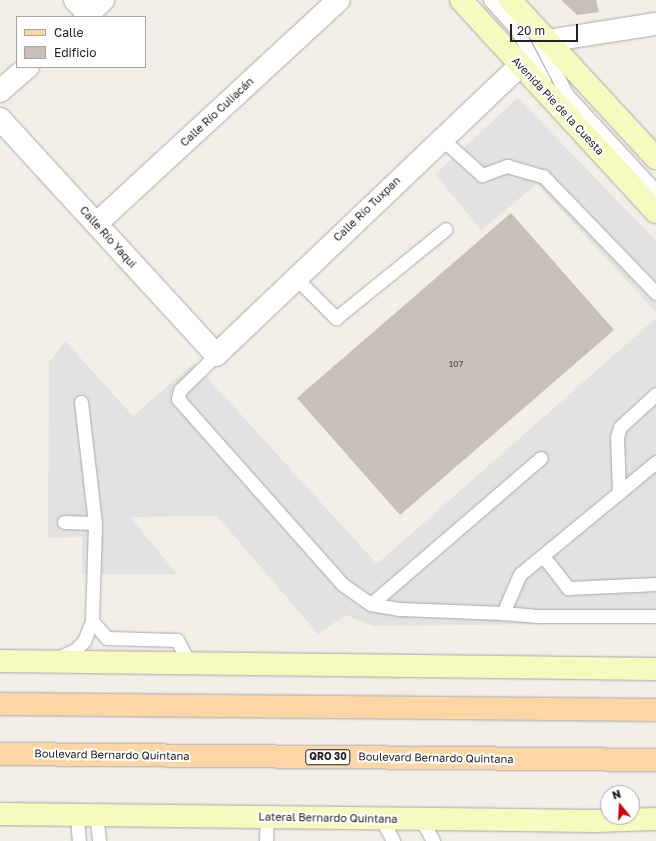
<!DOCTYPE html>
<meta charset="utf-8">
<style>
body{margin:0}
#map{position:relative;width:656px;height:841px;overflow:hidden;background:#f2efe9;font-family:"Golos Text",sans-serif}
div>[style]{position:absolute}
.parking>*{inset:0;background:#e2e2e2}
.building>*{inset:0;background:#c7bfb8}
.roads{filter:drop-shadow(0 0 1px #a9a9a9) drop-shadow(0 0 1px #a9a9a9)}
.lane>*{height:13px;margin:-6.5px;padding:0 6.5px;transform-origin:6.5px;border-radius:6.5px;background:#fff}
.street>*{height:22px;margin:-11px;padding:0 11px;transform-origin:11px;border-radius:11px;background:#fff}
.secondary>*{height:22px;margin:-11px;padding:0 11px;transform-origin:11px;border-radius:11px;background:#f7fabf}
.primary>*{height:22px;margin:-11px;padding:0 11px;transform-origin:11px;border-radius:11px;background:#fcd6a4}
span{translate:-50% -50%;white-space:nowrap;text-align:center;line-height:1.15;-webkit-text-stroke:4px #fff;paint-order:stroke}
.number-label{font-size:9px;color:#4b4948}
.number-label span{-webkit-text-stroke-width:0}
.shield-label span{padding:1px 3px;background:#fff;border:1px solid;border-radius:3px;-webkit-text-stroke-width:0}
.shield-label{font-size:10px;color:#222;font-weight:700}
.street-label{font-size:11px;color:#222}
.legend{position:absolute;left:16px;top:16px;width:130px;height:52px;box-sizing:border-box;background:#fff;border:1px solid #a7a7a7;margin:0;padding:5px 7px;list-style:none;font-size:12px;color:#222}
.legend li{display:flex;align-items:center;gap:8px;height:20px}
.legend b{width:20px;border:1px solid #a7a7a7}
.north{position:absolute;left:600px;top:785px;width:40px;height:40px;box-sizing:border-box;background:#fff;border:1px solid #a7a7a7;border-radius:50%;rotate:342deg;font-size:11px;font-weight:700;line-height:16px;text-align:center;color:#222}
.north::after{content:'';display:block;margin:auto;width:14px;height:18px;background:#d40000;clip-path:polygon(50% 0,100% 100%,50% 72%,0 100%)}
.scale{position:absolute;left:510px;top:24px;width:68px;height:18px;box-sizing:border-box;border:2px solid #222;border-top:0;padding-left:5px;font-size:12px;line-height:14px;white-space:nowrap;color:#222;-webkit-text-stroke:3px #fff;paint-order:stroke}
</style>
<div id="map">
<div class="parking">
<div style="clip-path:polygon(518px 98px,656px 241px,656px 312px,537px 184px,481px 230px,435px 174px)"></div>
<div style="clip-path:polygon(656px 318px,656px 623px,373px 626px,346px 615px,318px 634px,217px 516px,130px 517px,177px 574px,82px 574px,82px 537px,48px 538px,49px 362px,65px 341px,133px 416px,194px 363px,377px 564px)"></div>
</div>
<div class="building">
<div style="clip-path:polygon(561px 0,596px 0,599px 12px,577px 15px)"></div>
<div style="clip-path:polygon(511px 213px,614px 330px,400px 515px,297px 398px)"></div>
</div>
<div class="roads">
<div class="lane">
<div style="left:490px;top:0;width:40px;rotate:48deg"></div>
<div style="left:517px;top:30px;width:58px;rotate:62.1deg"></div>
<div style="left:539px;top:41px;width:61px;rotate:62.6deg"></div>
<div style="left:567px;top:95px;width:131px;rotate:47.2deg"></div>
<div style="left:442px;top:139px;width:54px;rotate:42deg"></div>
<div style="left:482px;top:175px;width:27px;rotate:-20deg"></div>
<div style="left:507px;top:166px;width:37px;rotate:16deg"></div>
<div style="left:543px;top:176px;width:163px;rotate:46deg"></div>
<div style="left:296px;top:278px;width:57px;rotate:45deg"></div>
<div style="left:336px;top:318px;width:141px;rotate:-39deg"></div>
<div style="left:216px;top:355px;width:50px;rotate:135.8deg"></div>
<div style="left:180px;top:390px;width:9px;rotate:103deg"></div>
<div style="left:178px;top:399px;width:247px;rotate:48.4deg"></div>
<div style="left:342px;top:584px;width:35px;rotate:35deg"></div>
<div style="left:371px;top:604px;width:29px;rotate:10deg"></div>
<div style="left:400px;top:609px;width:103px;rotate:2.2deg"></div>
<div style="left:81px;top:402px;width:122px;rotate:83.4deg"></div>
<div style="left:656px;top:462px;width:176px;rotate:140.5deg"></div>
<div style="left:520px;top:574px;width:43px;rotate:113.6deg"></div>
<div style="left:503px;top:613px;width:38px;rotate:5deg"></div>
<div style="left:541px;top:616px;width:115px"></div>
<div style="left:619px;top:493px;width:56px;rotate:-92deg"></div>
<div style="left:617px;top:437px;width:10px;rotate:-73deg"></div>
<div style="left:620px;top:427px;width:49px;rotate:-42.5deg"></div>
<div style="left:543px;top:556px;width:41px;rotate:52deg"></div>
<div style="left:568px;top:588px;width:88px;rotate:-2.6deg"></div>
<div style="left:371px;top:604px;width:224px;rotate:-40.7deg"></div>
<div style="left:92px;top:621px;width:23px;rotate:49deg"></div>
<div style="left:107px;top:638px;width:70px;rotate:1.6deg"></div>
<div style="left:177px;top:640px;width:27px;rotate:62deg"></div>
<div style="left:58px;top:658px;width:19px;rotate:-25deg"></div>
<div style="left:75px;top:650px;width:13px;rotate:-45deg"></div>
<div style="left:84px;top:641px;width:22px;rotate:-68deg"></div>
<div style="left:92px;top:621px;width:98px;rotate:-88.2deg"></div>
<div style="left:95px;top:523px;width:31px;rotate:-178deg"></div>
<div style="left:77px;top:815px;width:26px;rotate:86deg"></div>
<div style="left:96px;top:815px;width:26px;rotate:83deg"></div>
<div style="left:381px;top:818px;width:26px;rotate:62deg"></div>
<div style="left:421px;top:819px;width:25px;rotate:61deg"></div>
<div style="left:266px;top:841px;width:24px;rotate:-88deg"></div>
</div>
<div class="street">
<div style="left:75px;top:0;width:19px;rotate:47deg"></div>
<div style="left:85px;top:17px;width:25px;rotate:-43deg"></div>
<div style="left:547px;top:41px;width:110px;rotate:-8.9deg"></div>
<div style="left:0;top:91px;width:37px;rotate:-41deg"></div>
<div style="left:0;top:119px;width:320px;rotate:47.5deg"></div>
<div style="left:216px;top:355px;width:420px;rotate:-43.6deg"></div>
<div style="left:96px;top:224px;width:330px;rotate:-42.7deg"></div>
</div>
<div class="secondary">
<div style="left:461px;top:0;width:288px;rotate:47.4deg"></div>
<div style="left:510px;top:0;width:215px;rotate:47.3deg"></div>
<div style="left:0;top:661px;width:656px;rotate:0.7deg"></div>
<div style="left:0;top:814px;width:595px;rotate:0.67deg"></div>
<div style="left:595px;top:821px;width:61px;rotate:-1.9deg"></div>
</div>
<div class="primary">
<div style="left:0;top:704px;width:656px;rotate:0.52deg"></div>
<div style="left:0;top:754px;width:656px;rotate:0.52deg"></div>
</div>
</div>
<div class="number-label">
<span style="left:456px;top:364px">107</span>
</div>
<div class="shield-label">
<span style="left:328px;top:757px">QRO 30</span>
</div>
<div class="street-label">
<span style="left:558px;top:106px;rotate:47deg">Avenida Pie de la Cuesta</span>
<span style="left:217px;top:112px;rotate:-43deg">Calle Río Culiacán</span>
<span style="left:367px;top:209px;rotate:-44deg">Calle Río Tuxpan</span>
<span style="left:108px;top:237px;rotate:48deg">Calle Río Yaqui</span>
<span style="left:112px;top:755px;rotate:1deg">Boulevard Bernardo Quintana</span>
<span style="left:436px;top:758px;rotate:1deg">Boulevard Bernardo Quintana</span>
<span style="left:328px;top:818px;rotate:1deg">Lateral Bernardo Quintana</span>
</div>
<ul class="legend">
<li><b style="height:5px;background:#fcd6a4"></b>Calle</li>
<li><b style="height:11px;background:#c7bfb8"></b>Edificio</li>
</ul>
<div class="north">N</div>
<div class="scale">20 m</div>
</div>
